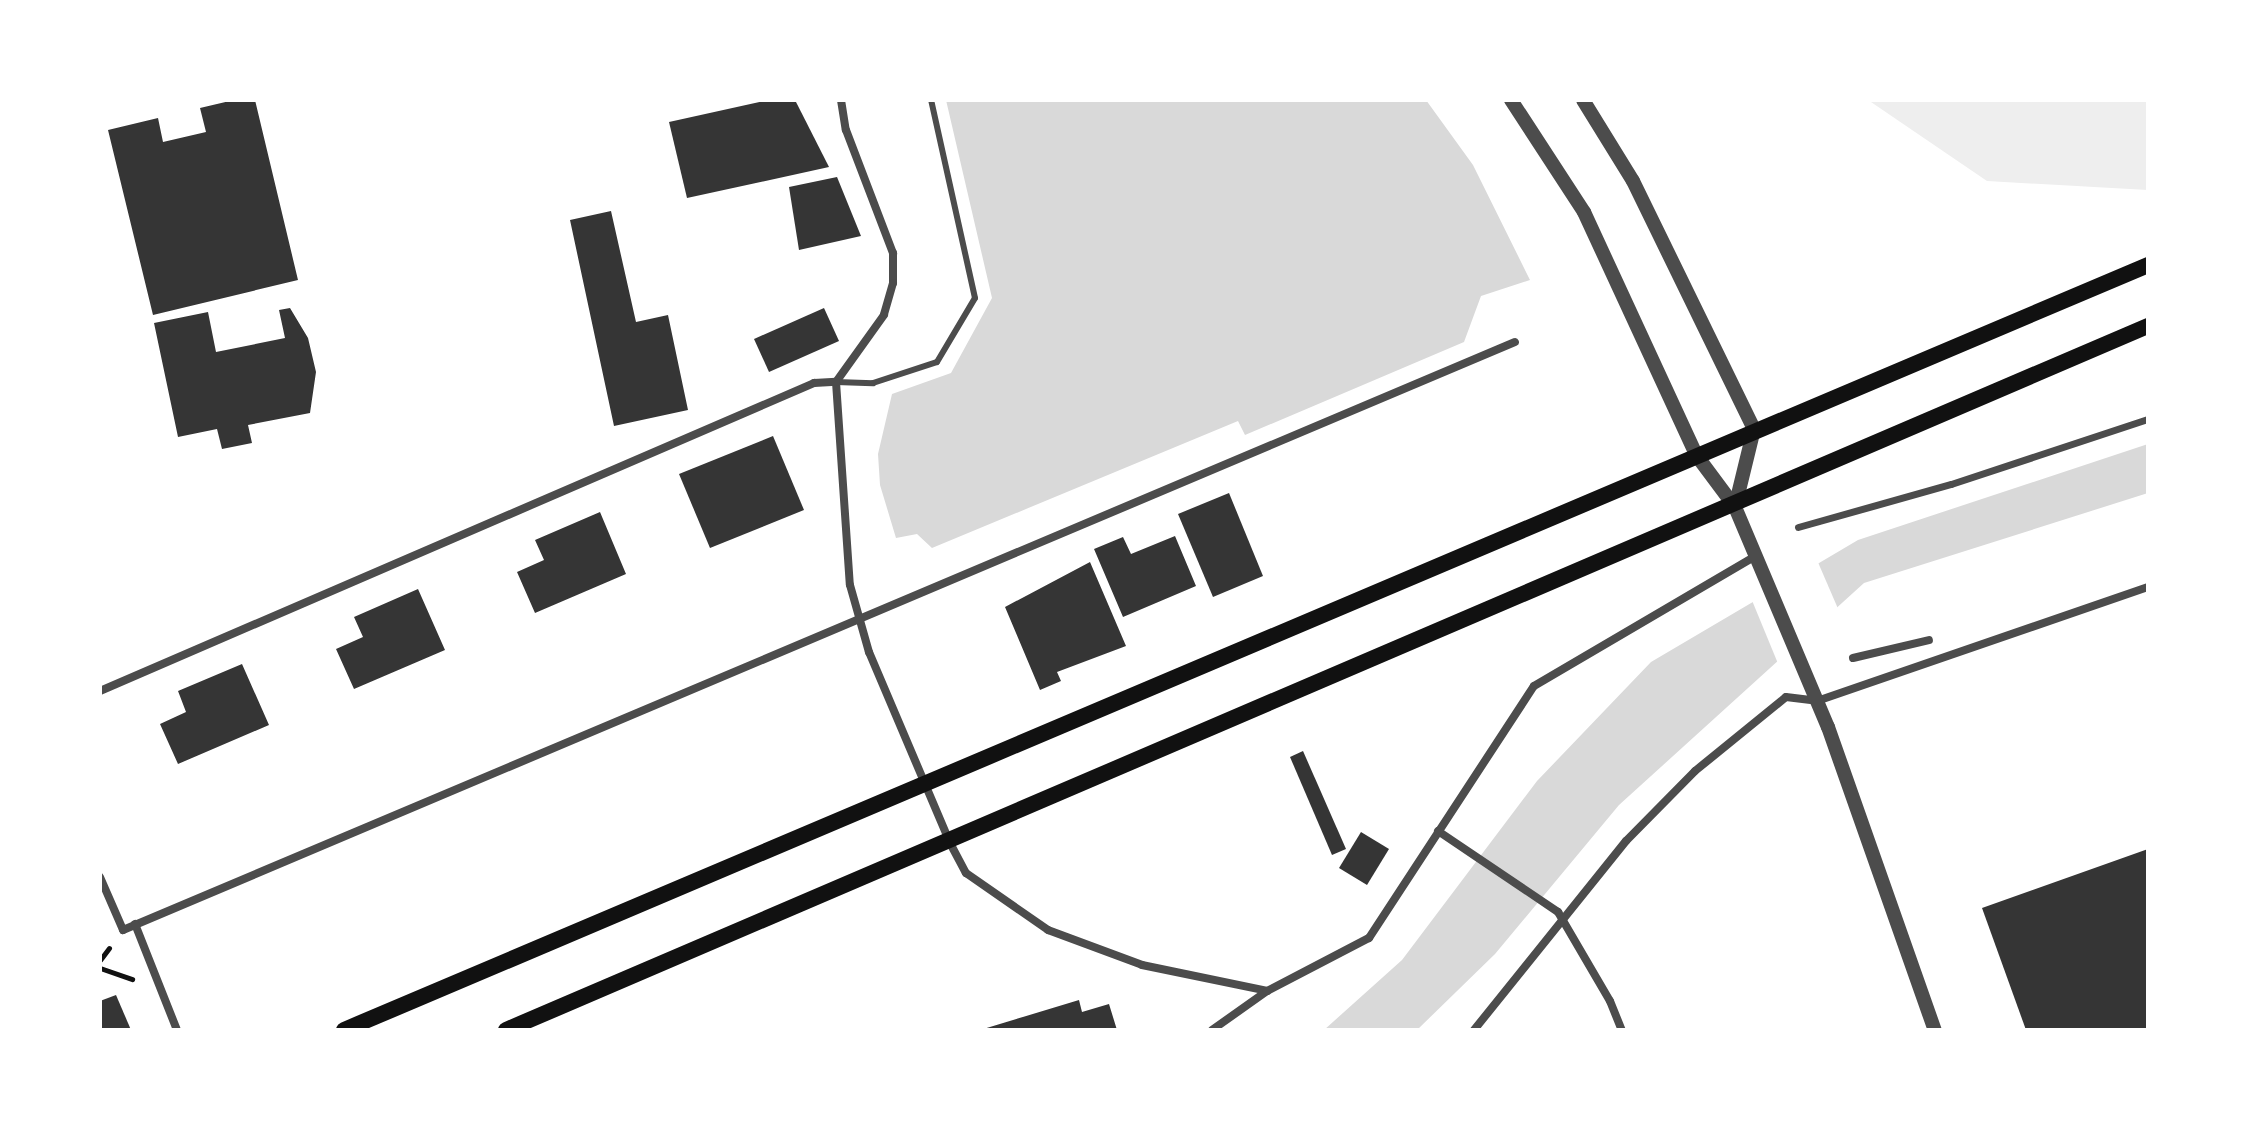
<!DOCTYPE html>
<style>
body{margin:0}
#map{position:relative;width:2248px;height:1130px;overflow:hidden;background:#fff;font-family:Roboto,sans-serif}
div>[style]{position:absolute}
.green>*{inset:0;background:#eee}
.water>*{inset:0;background:#d9d9d9}
.pier>*{inset:0;background:#fff}
.building>*{inset:0;background:#353535}
.path>*{height:5px;margin:-2.5px;padding:0 2.5px;transform-origin:2.5px;border-radius:2.5px;background:#111}
.service>*{height:6px;margin:-3px;padding:0 3px;transform-origin:3px;border-radius:3px;background:#4c4c4c}
.pedestrian>*{height:7px;margin:-3.5px;padding:0 3.5px;transform-origin:3.5px;border-radius:3.5px;background:#4c4c4c}
.minor>*{height:8px;margin:-4px;padding:0 4px;transform-origin:4px;border-radius:4px;background:#4c4c4c}
.tertiary>*{height:14px;margin:-7px;padding:0 7px;transform-origin:7px;border-radius:7px;background:#4c4c4c}
.secondary>*{height:16px;margin:-8px;padding:0 8px;transform-origin:8px;border-radius:8px;background:#111}
span{translate:-50% -50%;white-space:nowrap;text-align:center;line-height:1.15;-webkit-text-stroke:7px #fff;paint-order:stroke}
.frame{position:absolute;inset:0;border:102px solid #fff;pointer-events:none}
</style>
<div id="map">
<div class="green">
<div style="clip-path:polygon(1868px 100px,2148px 100px,2148px 190px,1987px 181px)"></div>
</div>
<div class="water">
<div style="clip-path:polygon(946px 100px,1426px 100px,1473px 165px,1530px 280px,1481px 296px,1464px 342px,1245px 435px,1238px 421px,932px 548px,917px 534px,896px 538px,880px 485px,878px 454px,892px 394px,951px 373px,992px 298px)"></div>
<div style="clip-path:polygon(2148px 444px,2148px 493px,1864px 583px,1619px 805px,1495px 954px,1417px 1030px,1324px 1030px,1402px 960px,1537px 781px,1651px 662px,1858px 540px)"></div>
</div>
<div class="pier">
<div style="clip-path:polygon(1817px 560px,1839px 611px,1779px 666px,1751px 598px)"></div>
</div>
<div class="building">
<div style="clip-path:polygon(234px 100px,255px 100px,298px 280px,153px 315px,108px 130px,158px 118px,163px 142px,206px 132px,200px 108px)"></div>
<div style="clip-path:polygon(768px 100px,795px 100px,829px 167px,687px 198px,669px 122px)"></div>
<div style="clip-path:polygon(837px 177px,861px 236px,799px 250px,789px 187px)"></div>
<div style="clip-path:polygon(611px 211px,636px 322px,668px 315px,688px 410px,614px 426px,570px 220px)"></div>
<div style="clip-path:polygon(290px 308px,308px 338px,316px 372px,310px 413px,248px 425px,252px 443px,222px 449px,217px 429px,178px 437px,154px 323px,208px 312px,216px 352px,285px 338px,279px 310px)"></div>
<div style="clip-path:polygon(824px 308px,839px 341px,769px 372px,754px 339px)"></div>
<div style="clip-path:polygon(773px 436px,804px 510px,710px 548px,679px 474px)"></div>
<div style="clip-path:polygon(1229px 493px,1263px 576px,1213px 597px,1178px 514px)"></div>
<div style="clip-path:polygon(600px 512px,626px 574px,535px 613px,517px 572px,544px 560px,535px 540px)"></div>
<div style="clip-path:polygon(1175px 536px,1196px 586px,1123px 617px,1094px 549px,1123px 537px,1131px 554px)"></div>
<div style="clip-path:polygon(1090px 562px,1126px 646px,1057px 672px,1061px 681px,1040px 690px,1005px 607px)"></div>
<div style="clip-path:polygon(418px 589px,445px 650px,354px 689px,336px 649px,363px 637px,354px 617px)"></div>
<div style="clip-path:polygon(242px 664px,269px 725px,178px 764px,160px 724px,186px 712px,178px 691px)"></div>
<div style="clip-path:polygon(1303px 751px,1346px 849px,1332px 855px,1290px 757px)"></div>
<div style="clip-path:polygon(1361px 832px,1389px 849px,1367px 885px,1339px 868px)"></div>
<div style="clip-path:polygon(2148px 849px,2148px 1030px,2026px 1030px,1982px 908px)"></div>
<div style="clip-path:polygon(116px 995px,131px 1030px,100px 1030px,100px 1001px)"></div>
<div style="clip-path:polygon(1079px 1000px,1082px 1012px,1109px 1004px,1117px 1030px,980px 1030px)"></div>
</div>
<div class="path">
<div style="left:100px;top:960px;width:15px;rotate:-53deg"></div>
<div style="left:100px;top:968px;width:34px;rotate:19deg"></div>
</div>
<div class="service">
<div style="left:836px;top:382px;width:37px;rotate:2deg"></div>
<div style="left:873px;top:383px;width:67px;rotate:-18.2deg"></div>
<div style="left:937px;top:362px;width:74px;rotate:-59.3deg"></div>
<div style="left:975px;top:298px;width:203px;rotate:-102.5deg"></div>
</div>
<div class="pedestrian">
<div style="left:1798px;top:527px;width:159px;rotate:-15.7deg"></div>
<div style="left:1951px;top:484px;width:207px;rotate:-18.3deg"></div>
</div>
<div class="minor">
<div style="left:841px;top:100px;width:30px;rotate:81deg"></div>
<div style="left:846px;top:130px;width:132px;rotate:69.1deg"></div>
<div style="left:893px;top:253px;width:30px;rotate:90deg"></div>
<div style="left:893px;top:283px;width:33px;rotate:106deg"></div>
<div style="left:884px;top:315px;width:82px;rotate:125.6deg"></div>
<div style="left:836px;top:382px;width:203px;rotate:86.1deg"></div>
<div style="left:850px;top:585px;width:70px;rotate:74.2deg"></div>
<div style="left:869px;top:652px;width:207px;rotate:67deg"></div>
<div style="left:950px;top:843px;width:34px;rotate:62deg"></div>
<div style="left:966px;top:873px;width:100px;rotate:34.8deg"></div>
<div style="left:1048px;top:930px;width:100px;rotate:20.4deg"></div>
<div style="left:1142px;top:965px;width:128px;rotate:11.7deg"></div>
<div style="left:1853px;top:658px;width:78px;rotate:-13.3deg"></div>
<div style="left:100px;top:691px;width:778px;rotate:-23.33deg"></div>
<div style="left:814px;top:383px;width:22px;rotate:-3deg"></div>
<div style="left:1438px;top:831px;width:145px;rotate:34deg"></div>
<div style="left:1558px;top:912px;width:103px;rotate:59.7deg"></div>
<div style="left:1610px;top:1001px;width:31px;rotate:68deg"></div>
<div style="left:100px;top:877px;width:58px;rotate:66.5deg"></div>
<div style="left:123px;top:930px;width:1511px;rotate:-22.9deg"></div>
<div style="left:135px;top:924px;width:114px;rotate:68.4deg"></div>
<div style="left:1212px;top:1030px;width:67px;rotate:-35.3deg"></div>
<div style="left:1267px;top:991px;width:115px;rotate:-27.5deg"></div>
<div style="left:1369px;top:938px;width:301px;rotate:-56.8deg"></div>
<div style="left:1534px;top:686px;width:257px;rotate:-30.4deg"></div>
<div style="left:1474px;top:1030px;width:243px;rotate:-51.2deg"></div>
<div style="left:1626px;top:841px;width:98px;rotate:-45.4deg"></div>
<div style="left:1695px;top:771px;width:117px;rotate:-39.1deg"></div>
<div style="left:1786px;top:697px;width:31px;rotate:7deg"></div>
<div style="left:1817px;top:701px;width:350px;rotate:-19deg"></div>
</div>
<div class="tertiary">
<div style="left:1511px;top:100px;width:134px;rotate:56.9deg"></div>
<div style="left:1584px;top:212px;width:269px;rotate:65.2deg"></div>
<div style="left:1697px;top:456px;width:64px;rotate:53.3deg"></div>
<div style="left:1735px;top:507px;width:239px;rotate:67.1deg"></div>
<div style="left:1828px;top:727px;width:321px;rotate:70.6deg"></div>
<div style="left:1583px;top:100px;width:95px;rotate:58.3deg"></div>
<div style="left:1633px;top:181px;width:276px;rotate:64deg"></div>
<div style="left:1754px;top:429px;width:80px;rotate:103.7deg"></div>
</div>
<div class="secondary">
<div style="left:344px;top:1030px;width:1960px;rotate:-22.98deg"></div>
<div style="left:506px;top:1030px;width:1787px;rotate:-23.21deg"></div>
</div>
<div class="frame"></div>
</div>
